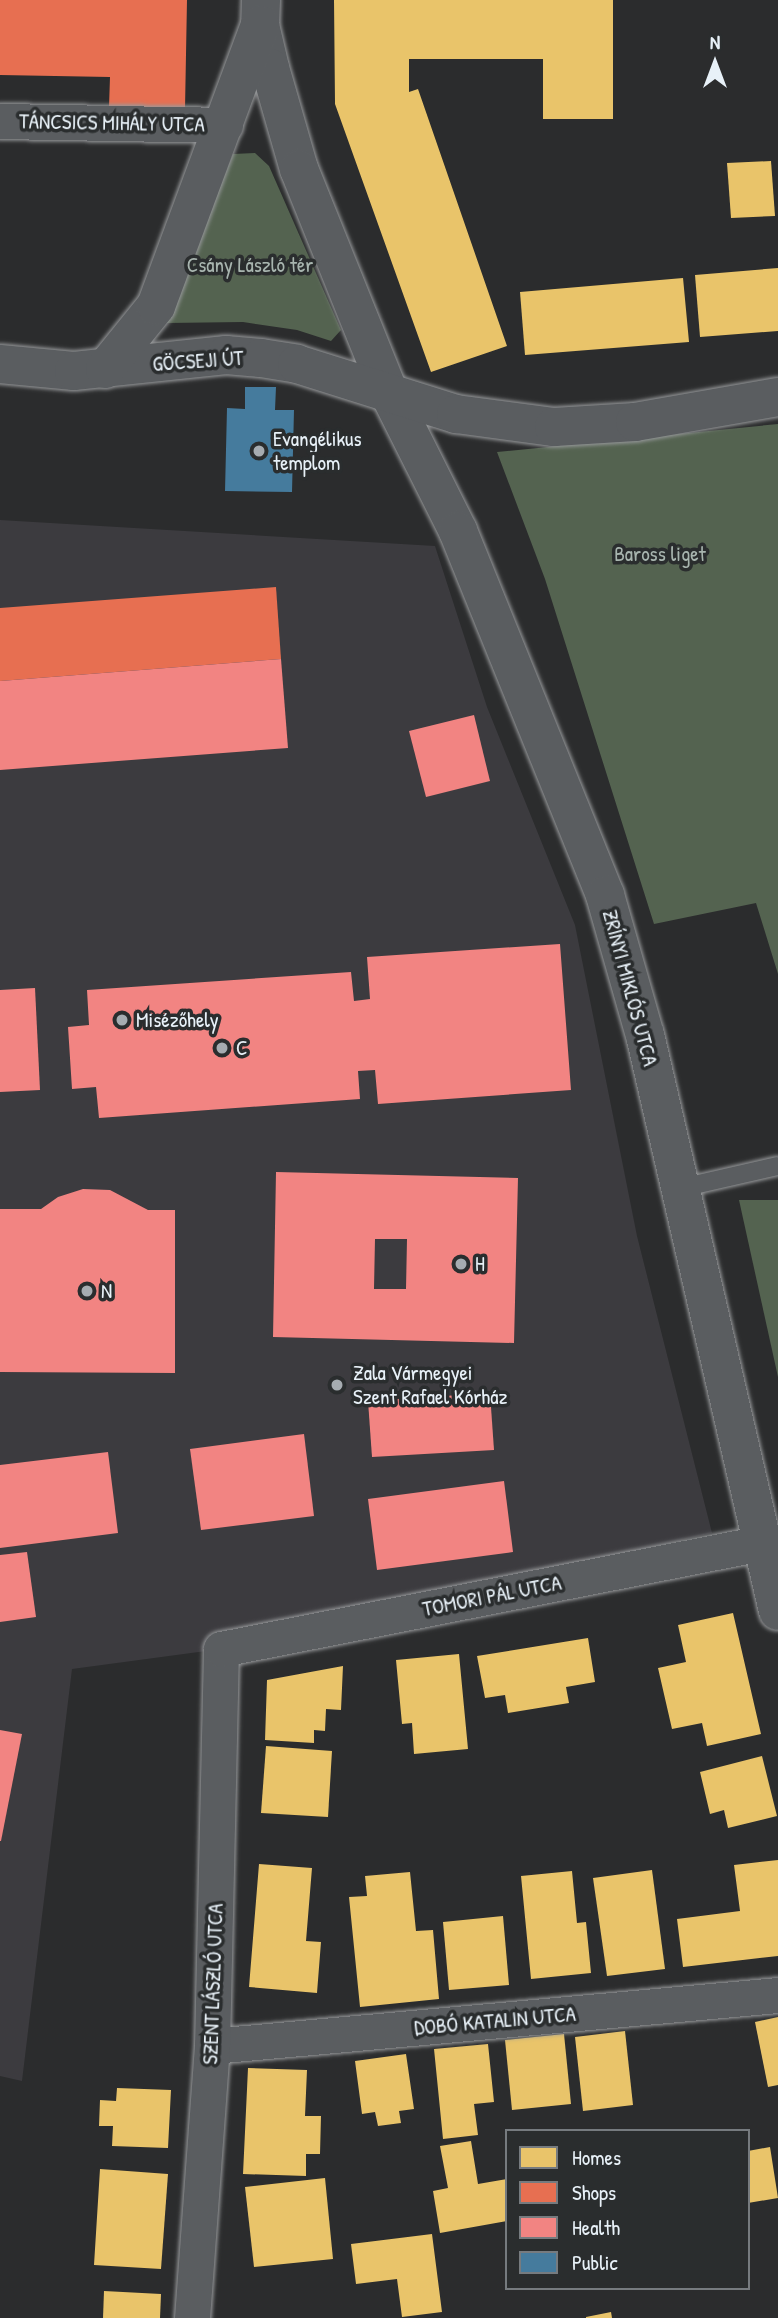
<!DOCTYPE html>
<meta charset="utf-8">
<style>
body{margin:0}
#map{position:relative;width:778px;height:2318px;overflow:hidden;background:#2b2c2d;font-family:"Patrick Hand",sans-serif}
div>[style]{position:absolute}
.built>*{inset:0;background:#3c3b3f}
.green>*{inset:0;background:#546350}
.homes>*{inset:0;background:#e9c46a}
.shops>*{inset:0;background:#e76f51}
.health>*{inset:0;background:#f28482}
.public>*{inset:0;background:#457b9d}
.roads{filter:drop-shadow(0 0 2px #96989a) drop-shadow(0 0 2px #96989a)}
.lane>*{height:18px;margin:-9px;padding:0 9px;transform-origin:9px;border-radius:9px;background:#5a5d60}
.street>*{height:35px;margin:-17.5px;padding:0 17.5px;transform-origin:17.5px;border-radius:17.5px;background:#5a5d60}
.secondary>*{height:38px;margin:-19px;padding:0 19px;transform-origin:19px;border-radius:19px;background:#5a5d60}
.dots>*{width:19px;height:19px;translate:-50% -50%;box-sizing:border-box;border:4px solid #2a2d2e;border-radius:50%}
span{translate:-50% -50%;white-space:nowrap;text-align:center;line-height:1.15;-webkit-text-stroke:7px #2a2d2e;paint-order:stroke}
.street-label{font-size:21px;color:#e8f1f8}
.park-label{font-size:21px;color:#a8b5af}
.poi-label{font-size:21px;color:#e8f1f8}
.left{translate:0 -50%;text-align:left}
.legend{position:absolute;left:505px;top:2129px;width:245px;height:161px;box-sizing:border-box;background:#2a2d2e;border:2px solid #767b7f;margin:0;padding:9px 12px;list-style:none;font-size:21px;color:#e8f1f8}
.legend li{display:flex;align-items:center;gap:14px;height:35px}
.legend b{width:35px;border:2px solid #767b7f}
.north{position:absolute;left:680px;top:28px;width:70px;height:70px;-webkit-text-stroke:5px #2a2d2e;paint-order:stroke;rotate:0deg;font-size:19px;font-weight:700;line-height:28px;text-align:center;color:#e8f1f8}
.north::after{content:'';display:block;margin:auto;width:24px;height:32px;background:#e8f1f8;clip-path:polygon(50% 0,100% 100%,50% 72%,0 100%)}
</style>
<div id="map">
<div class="built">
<div style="clip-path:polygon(0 520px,435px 546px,487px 707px,575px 925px,637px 1236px,712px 1533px,221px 1649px,72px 1669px,22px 2081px,0 2076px)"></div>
</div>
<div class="green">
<div style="clip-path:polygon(255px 153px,269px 166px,341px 330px,331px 341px,297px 330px,243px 322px,167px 323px,233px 154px)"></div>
<div style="clip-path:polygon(778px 424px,778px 974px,756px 903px,654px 924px,545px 579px,497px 452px)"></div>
<div style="clip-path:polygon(739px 1200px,778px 1200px,778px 1377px)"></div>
</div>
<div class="homes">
<div style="clip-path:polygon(334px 0,613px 0,613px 119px,543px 119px,543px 59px,409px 59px,409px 92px,418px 89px,507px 346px,431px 372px,335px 104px)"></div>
<div style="clip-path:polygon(771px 161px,775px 216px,731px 218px,727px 163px)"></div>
<div style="clip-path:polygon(778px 268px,778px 331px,700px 337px,695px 275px)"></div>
<div style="clip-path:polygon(683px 278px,689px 342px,525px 355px,520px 292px)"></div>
<div style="clip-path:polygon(733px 1613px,761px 1734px,707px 1746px,702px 1723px,672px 1729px,658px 1668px,686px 1662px,678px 1625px)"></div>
<div style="clip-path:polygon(588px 1638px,595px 1682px,566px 1687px,569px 1703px,508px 1713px,505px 1695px,485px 1698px,477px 1656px)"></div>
<div style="clip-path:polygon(459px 1654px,468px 1749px,414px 1754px,412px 1723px,402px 1724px,396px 1660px)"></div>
<div style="clip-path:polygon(343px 1666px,341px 1710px,326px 1709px,325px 1731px,314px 1730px,314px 1743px,265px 1740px,267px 1680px)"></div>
<div style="clip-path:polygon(266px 1746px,332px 1751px,328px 1817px,261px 1813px)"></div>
<div style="clip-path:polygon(762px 1756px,777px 1816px,728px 1828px,724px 1810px,710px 1814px,700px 1772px)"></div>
<div style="clip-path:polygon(778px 1860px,778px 1956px,683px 1967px,677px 1919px,740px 1911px,734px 1865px)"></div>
<div style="clip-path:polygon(259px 1864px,312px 1868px,306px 1941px,321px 1942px,317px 1993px,249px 1987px)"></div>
<div style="clip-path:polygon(652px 1870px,665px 1969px,607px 1976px,593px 1878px)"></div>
<div style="clip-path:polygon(572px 1871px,577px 1923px,586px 1922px,591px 1973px,531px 1979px,521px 1876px)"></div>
<div style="clip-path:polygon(410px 1872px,416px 1931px,433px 1930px,439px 1999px,360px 2007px,349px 1897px,367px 1896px,365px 1876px)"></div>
<div style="clip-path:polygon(503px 1916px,509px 1985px,449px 1990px,443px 1922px)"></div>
<div style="clip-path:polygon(778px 2017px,778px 2085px,768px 2087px,755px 2022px)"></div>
<div style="clip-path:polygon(625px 2031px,633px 2105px,583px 2111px,575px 2037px)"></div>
<div style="clip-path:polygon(564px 2034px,571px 2104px,512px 2110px,505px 2040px)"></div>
<div style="clip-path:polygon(488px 2044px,494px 2102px,474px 2104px,478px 2135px,443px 2139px,434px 2049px)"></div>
<div style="clip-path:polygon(406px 2054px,414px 2109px,399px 2111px,401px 2123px,378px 2126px,375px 2112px,362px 2114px,355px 2061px)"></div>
<div style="clip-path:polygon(248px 2068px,307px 2070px,305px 2116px,321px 2116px,320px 2154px,306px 2154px,306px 2176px,243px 2174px)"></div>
<div style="clip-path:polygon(117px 2088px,171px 2090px,168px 2148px,112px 2146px,113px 2126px,99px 2126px,100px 2100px,116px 2101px)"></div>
<div style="clip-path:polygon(471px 2141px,478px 2184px,507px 2179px,507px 2221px,440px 2233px,433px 2191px,448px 2188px,440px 2146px)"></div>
<div style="clip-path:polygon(770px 2147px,778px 2198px,748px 2203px,748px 2151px)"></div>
<div style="clip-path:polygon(100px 2169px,168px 2174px,161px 2269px,94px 2265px)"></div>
<div style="clip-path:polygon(325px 2178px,333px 2259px,254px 2267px,245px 2187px)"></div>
<div style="clip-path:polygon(432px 2234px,442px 2312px,402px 2317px,397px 2279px,356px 2284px,351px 2244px)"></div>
<div style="clip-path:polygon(104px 2291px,161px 2294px,160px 2318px,103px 2318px)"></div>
<div style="clip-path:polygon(611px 2312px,612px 2318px,586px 2318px,586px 2317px)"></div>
</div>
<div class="shops">
<div style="clip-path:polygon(0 0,187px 0,185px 109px,109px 107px,110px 77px,0 75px)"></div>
<div style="clip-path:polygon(276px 587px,281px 659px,0 681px,0 608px)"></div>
</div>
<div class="health">
<div style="clip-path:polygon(281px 659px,288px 748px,0 770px,0 681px)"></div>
<div style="clip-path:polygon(474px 715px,490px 781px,426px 797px,409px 731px)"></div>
<div style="clip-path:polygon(560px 944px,571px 1090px,378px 1104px,375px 1070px,358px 1071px,360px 1099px,99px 1118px,96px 1087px,72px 1089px,68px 1027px,89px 1025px,87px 990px,351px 972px,354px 1001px,370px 999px,367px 957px)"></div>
<div style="clip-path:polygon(35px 988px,40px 1090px,0 1092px,0 990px)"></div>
<div style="clip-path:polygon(evenodd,276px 1172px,518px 1178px,514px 1343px,273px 1337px,276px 1172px,375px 1239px,407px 1239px,406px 1289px,374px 1289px,375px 1239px)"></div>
<div style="clip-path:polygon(83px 1189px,110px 1190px,148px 1210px,175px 1210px,175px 1373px,0 1372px,0 1209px,41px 1209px,58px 1197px)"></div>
<div style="clip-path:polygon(490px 1393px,494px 1450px,372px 1457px,368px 1401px)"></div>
<div style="clip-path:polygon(304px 1434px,314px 1516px,201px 1530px,190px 1449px)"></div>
<div style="clip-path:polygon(108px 1452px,118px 1533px,0 1548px,0 1465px)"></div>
<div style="clip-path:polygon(504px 1481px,513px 1552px,377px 1570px,368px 1499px)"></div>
<div style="clip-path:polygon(27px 1552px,36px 1617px,0 1622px,0 1555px)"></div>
<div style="clip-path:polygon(0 1730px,22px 1734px,1px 1841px,0 1841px)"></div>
</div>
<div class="public">
<div style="clip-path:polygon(245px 387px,276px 387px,275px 410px,294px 410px,292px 492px,225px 491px,227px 408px,245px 409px)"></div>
</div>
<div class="roads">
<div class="lane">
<div style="left:681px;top:1188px;width:99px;rotate:-12.8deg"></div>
</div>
<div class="street">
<div style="left:0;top:121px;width:225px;rotate:1deg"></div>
<div style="left:212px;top:2046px;width:568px;rotate:-5.15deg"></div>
<div style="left:192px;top:2318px;width:273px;rotate:-85.8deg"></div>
<div style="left:212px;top:2046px;width:397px;rotate:-88.7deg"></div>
<div style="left:221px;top:1649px;width:551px;rotate:-11.09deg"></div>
</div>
<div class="secondary">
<div style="left:261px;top:0;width:25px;rotate:92deg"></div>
<div style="left:260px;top:25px;width:44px;rotate:76.9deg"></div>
<div style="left:270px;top:68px;width:105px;rotate:74deg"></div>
<div style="left:299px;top:169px;width:244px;rotate:68.1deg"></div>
<div style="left:390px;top:395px;width:152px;rotate:63.4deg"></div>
<div style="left:458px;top:531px;width:393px;rotate:68deg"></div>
<div style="left:605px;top:895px;width:146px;rotate:74.1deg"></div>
<div style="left:645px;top:1035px;width:591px;rotate:77deg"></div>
<div style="left:0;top:364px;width:74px;rotate:5.4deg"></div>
<div style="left:74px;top:371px;width:153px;rotate:-6deg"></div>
<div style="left:226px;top:355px;width:35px;rotate:5deg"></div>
<div style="left:261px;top:358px;width:36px;rotate:9deg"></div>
<div style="left:297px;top:364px;width:167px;rotate:17.5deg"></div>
<div style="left:456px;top:414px;width:99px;rotate:7.6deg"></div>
<div style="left:554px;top:427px;width:81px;rotate:-3.5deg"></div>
<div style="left:635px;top:422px;width:145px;rotate:-9.9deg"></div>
<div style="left:105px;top:369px;width:81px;rotate:-51deg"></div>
<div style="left:156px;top:306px;width:300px;rotate:-69.7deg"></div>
</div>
</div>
<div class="dots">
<div style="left:259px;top:451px;background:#a6acb1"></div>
<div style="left:122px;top:1020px;background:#a6acb1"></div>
<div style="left:222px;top:1048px;background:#a6acb1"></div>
<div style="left:461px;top:1264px;background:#a6acb1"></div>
<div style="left:87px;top:1291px;background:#a6acb1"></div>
<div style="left:337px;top:1385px;background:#a6acb1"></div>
</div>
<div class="street-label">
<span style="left:112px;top:123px;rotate:1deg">TÁNCSICS MIHÁLY UTCA</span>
<span style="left:198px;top:361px;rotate:-4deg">GÖCSEJI ÚT</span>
<span style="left:630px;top:988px;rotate:75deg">ZRÍNYI MIKLÓS UTCA</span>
<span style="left:492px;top:1596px;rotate:-11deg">TOMORI PÁL UTCA</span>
<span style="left:213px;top:1984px;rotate:-88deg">SZENT LÁSZLÓ UTCA</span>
<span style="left:495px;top:2021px;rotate:-5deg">DOBÓ KATALIN UTCA</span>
</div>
<div class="park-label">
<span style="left:250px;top:265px">Csány László tér</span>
<span style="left:660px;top:554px">Baross liget</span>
</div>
<div class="poi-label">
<span class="left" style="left:273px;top:451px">Evangélikus<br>templom</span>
<span class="left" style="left:136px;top:1020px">Misézőhely</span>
<span class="left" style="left:236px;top:1048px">C</span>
<span class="left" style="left:475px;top:1264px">H</span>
<span class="left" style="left:101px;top:1291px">N</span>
<span class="left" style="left:353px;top:1385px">Zala Vármegyei<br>Szent Rafael Kórház</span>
</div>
<ul class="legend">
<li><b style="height:19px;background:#e9c46a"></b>Homes</li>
<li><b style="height:19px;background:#e76f51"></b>Shops</li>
<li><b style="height:19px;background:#f28482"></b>Health</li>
<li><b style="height:19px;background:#457b9d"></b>Public</li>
</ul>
<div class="north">N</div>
</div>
